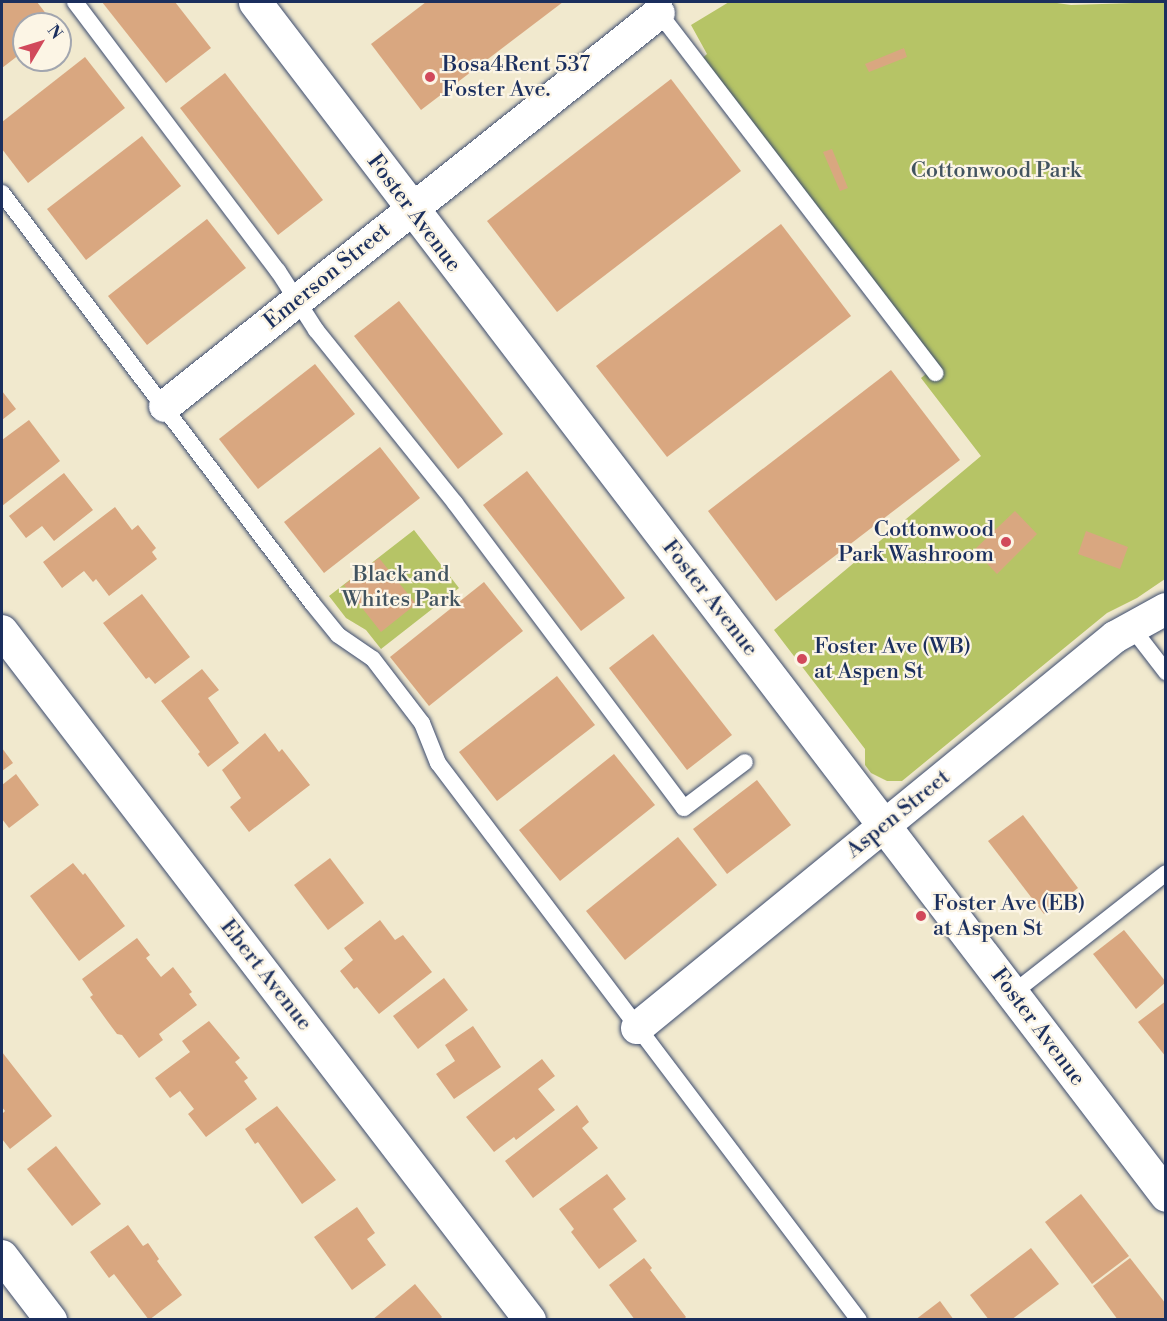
<!DOCTYPE html>
<style>
body{margin:0}
#map{position:relative;width:1167px;height:1321px;overflow:hidden;background:#f1e9ce;font-family:"Libre Bodoni",serif}
div>[style]{position:absolute}
.green>*{inset:0;background:#b6c466}
.building>*{inset:0;background:#d9a780}
.roads{filter:drop-shadow(0 0 2px #3b4b6f) drop-shadow(0 0 2px #3b4b6f)}
.service>*{height:16px;margin:-8px;padding:0 8px;transform-origin:8px;border-radius:8px;background:#fff}
.minor>*{height:32px;margin:-16px;padding:0 16px;transform-origin:16px;border-radius:16px;background:#fff}
.tertiary>*{height:33px;margin:-16.5px;padding:0 16.5px;transform-origin:16.5px;border-radius:16.5px;background:#fff}
.dots>*{width:16px;height:16px;translate:-50% -50%;box-sizing:border-box;border:3px solid #fcf5e5;border-radius:50%}
span{translate:-50% -50%;white-space:nowrap;text-align:center;line-height:1.15;-webkit-text-stroke:4.5px #fcf5e5;paint-order:stroke}
.poi-label{font-size:22px;color:#1b2f5e}
.left{translate:0 -50%;text-align:left}
.right{translate:-100% -50%;text-align:right}
.park-label{font-size:22px;color:#425460}
.street-label{font-size:22px;color:#1b2f5e}
.frame{position:absolute;inset:0;border:3px solid #1b2f5e;pointer-events:none}
.north{position:absolute;left:12px;top:12px;width:60px;height:60px;box-sizing:border-box;background:#fcf5e5;border:2px solid #a2a6af;border-radius:50%;rotate:52deg;font-size:16px;font-weight:700;line-height:24px;text-align:center;color:#1b2f5e}
.north::after{content:'';display:block;margin:auto;width:21px;height:27px;background:#d1495b;clip-path:polygon(50% 0,100% 100%,50% 72%,0 100%)}
</style>
<div id="map">
<div class="green">
<div style="clip-path:polygon(729px 2px,1050px 2px,1071px 5px,1165px 2px,1165px 579px,1137px 598px,1107px 613px,902px 781px,887px 781px,871px 773px,865px 765px,865px 749px,774px 630px,981px 456px,921px 378px,932px 369px,698px 62px,707px 54px,691px 25px)"></div>
<div style="clip-path:polygon(414px 530px,459px 588px,381px 649px,366px 630px,346px 618px,329px 596px)"></div>
</div>
<div class="building">
<div style="clip-path:polygon(2px 2px,37px 2px,54px 24px,24px 24px,24px 51px,2px 68px)"></div>
<div style="clip-path:polygon(102px 2px,175px 2px,211px 48px,166px 83px)"></div>
<div style="clip-path:polygon(426px 2px,563px 2px,421px 110px,371px 44px)"></div>
<div style="clip-path:polygon(904px 48px,907px 57px,869px 72px,865px 64px)"></div>
<div style="clip-path:polygon(85px 57px,125px 108px,28px 183px,2px 149px,2px 122px)"></div>
<div style="clip-path:polygon(225px 73px,323px 200px,278px 235px,180px 108px)"></div>
<div style="clip-path:polygon(671px 79px,741px 171px,557px 312px,487px 221px)"></div>
<div style="clip-path:polygon(142px 136px,181px 186px,86px 260px,47px 209px)"></div>
<div style="clip-path:polygon(832px 149px,848px 188px,840px 191px,823px 152px)"></div>
<div style="clip-path:polygon(207px 219px,246px 268px,147px 345px,108px 296px)"></div>
<div style="clip-path:polygon(781px 224px,851px 316px,667px 457px,596px 366px)"></div>
<div style="clip-path:polygon(399px 301px,503px 434px,458px 469px,354px 336px)"></div>
<div style="clip-path:polygon(315px 364px,355px 414px,258px 489px,219px 439px)"></div>
<div style="clip-path:polygon(891px 370px,960px 460px,776px 601px,708px 511px)"></div>
<div style="clip-path:polygon(2px 391px,16px 409px,2px 420px)"></div>
<div style="clip-path:polygon(29px 420px,60px 461px,2px 506px,2px 440px)"></div>
<div style="clip-path:polygon(380px 447px,420px 498px,324px 573px,284px 522px)"></div>
<div style="clip-path:polygon(527px 471px,625px 598px,581px 631px,483px 505px)"></div>
<div style="clip-path:polygon(64px 473px,93px 510px,54px 541px,42px 526px,26px 538px,9px 516px)"></div>
<div style="clip-path:polygon(115px 507px,132px 530px,138px 525px,156px 548px,152px 552px,157px 559px,109px 596px,96px 579px,93px 582px,84px 571px,62px 588px,43px 562px)"></div>
<div style="clip-path:polygon(1015px 511px,1037px 534px,997px 574px,974px 550px)"></div>
<div style="clip-path:polygon(1086px 531px,1128px 547px,1120px 569px,1078px 554px)"></div>
<div style="clip-path:polygon(379px 558px,416px 604px,381px 632px,344px 585px)"></div>
<div style="clip-path:polygon(484px 582px,523px 631px,429px 706px,390px 657px)"></div>
<div style="clip-path:polygon(142px 594px,190px 657px,155px 684px,149px 677px,146px 679px,103px 623px)"></div>
<div style="clip-path:polygon(653px 634px,732px 735px,687px 770px,609px 668px)"></div>
<div style="clip-path:polygon(202px 669px,219px 690px,208px 698px,239px 743px,208px 767px,198px 754px,200px 752px,161px 701px)"></div>
<div style="clip-path:polygon(557px 676px,595px 725px,497px 801px,459px 752px)"></div>
<div style="clip-path:polygon(265px 733px,279px 752px,282px 749px,310px 785px,249px 832px,230px 807px,241px 798px,222px 770px)"></div>
<div style="clip-path:polygon(2px 748px,13px 763px,2px 771px)"></div>
<div style="clip-path:polygon(614px 754px,655px 805px,560px 881px,519px 830px)"></div>
<div style="clip-path:polygon(16px 774px,39px 805px,9px 828px,2px 819px,2px 785px)"></div>
<div style="clip-path:polygon(757px 780px,791px 825px,727px 874px,693px 829px)"></div>
<div style="clip-path:polygon(1023px 815px,1078px 888px,1044px 914px,988px 841px)"></div>
<div style="clip-path:polygon(678px 837px,717px 885px,625px 960px,586px 911px)"></div>
<div style="clip-path:polygon(330px 858px,364px 903px,328px 930px,294px 885px)"></div>
<div style="clip-path:polygon(73px 863px,83px 875px,85px 873px,125px 926px,79px 961px,30px 896px)"></div>
<div style="clip-path:polygon(380px 920px,395px 940px,403px 935px,432px 972px,379px 1014px,357px 987px,354px 989px,340px 971px,353px 960px,344px 948px)"></div>
<div style="clip-path:polygon(1124px 930px,1166px 982px,1136px 1009px,1093px 954px)"></div>
<div style="clip-path:polygon(137px 938px,150px 955px,146px 958px,161px 977px,173px 967px,192px 992px,189px 994px,197px 1005px,159px 1034px,163px 1040px,139px 1058px,122px 1035px,117px 1034px,108px 1022px,90px 997px,93px 995px,82px 979px)"></div>
<div style="clip-path:polygon(444px 978px,468px 1010px,418px 1049px,393px 1016px)"></div>
<div style="clip-path:polygon(1166px 1001px,1166px 1057px,1138px 1022px)"></div>
<div style="clip-path:polygon(209px 1021px,240px 1058px,235px 1062px,248px 1078px,244px 1081px,257px 1099px,206px 1137px,188px 1114px,194px 1109px,180px 1091px,170px 1098px,155px 1078px,190px 1052px,182px 1041px)"></div>
<div style="clip-path:polygon(473px 1026px,501px 1067px,454px 1099px,436px 1074px,455px 1061px,445px 1045px)"></div>
<div style="clip-path:polygon(2px 1052px,52px 1116px,10px 1149px,2px 1139px,2px 1114px,5px 1111px,2px 1107px)"></div>
<div style="clip-path:polygon(542px 1059px,555px 1076px,538px 1089px,555px 1110px,516px 1140px,514px 1137px,494px 1152px,466px 1117px)"></div>
<div style="clip-path:polygon(577px 1105px,589px 1122px,582px 1128px,598px 1148px,533px 1198px,505px 1161px)"></div>
<div style="clip-path:polygon(277px 1106px,336px 1180px,302px 1204px,258px 1142px,255px 1144px,245px 1129px)"></div>
<div style="clip-path:polygon(56px 1146px,101px 1204px,72px 1226px,27px 1169px)"></div>
<div style="clip-path:polygon(607px 1174px,626px 1199px,613px 1209px,637px 1241px,599px 1269px,571px 1232px,574px 1229px,559px 1209px)"></div>
<div style="clip-path:polygon(1081px 1194px,1129px 1256px,1092px 1284px,1045px 1222px)"></div>
<div style="clip-path:polygon(357px 1207px,375px 1233px,367px 1239px,386px 1265px,352px 1290px,314px 1237px)"></div>
<div style="clip-path:polygon(128px 1225px,143px 1246px,148px 1243px,159px 1259px,157px 1261px,182px 1295px,149px 1320px,114px 1274px,109px 1278px,90px 1252px)"></div>
<div style="clip-path:polygon(1031px 1248px,1059px 1284px,1011px 1320px,989px 1320px,970px 1295px)"></div>
<div style="clip-path:polygon(644px 1258px,652px 1268px,650px 1270px,686px 1317px,683px 1320px,635px 1320px,609px 1285px)"></div>
<div style="clip-path:polygon(1130px 1258px,1166px 1304px,1166px 1320px,1118px 1320px,1093px 1286px)"></div>
<div style="clip-path:polygon(415px 1284px,442px 1317px,439px 1320px,372px 1320px)"></div>
<div style="clip-path:polygon(940px 1301px,954px 1320px,915px 1320px)"></div>
</div>
<div class="roads">
<div class="service">
<div style="left:75px;top:2px;width:337px;rotate:53deg"></div>
<div style="left:278px;top:271px;width:70px;rotate:57.2deg"></div>
<div style="left:316px;top:330px;width:222px;rotate:51.2deg"></div>
<div style="left:455px;top:503px;width:381px;rotate:53.1deg"></div>
<div style="left:684px;top:808px;width:76px;rotate:-37deg"></div>
<div style="left:656px;top:9px;width:459px;rotate:52.5deg"></div>
<div style="left:2px;top:193px;width:514px;rotate:52.91deg"></div>
<div style="left:312px;top:603px;width:41px;rotate:50.9deg"></div>
<div style="left:338px;top:635px;width:42px;rotate:34.4deg"></div>
<div style="left:373px;top:659px;width:81px;rotate:52.6deg"></div>
<div style="left:422px;top:723px;width:43px;rotate:68.2deg"></div>
<div style="left:438px;top:763px;width:698px;rotate:52.92deg"></div>
<div style="left:1132px;top:628px;width:56px;rotate:52.3deg"></div>
<div style="left:1013px;top:993px;width:194px;rotate:-38.1deg"></div>
</div>
<div class="minor">
<div style="left:165px;top:406px;width:631px;rotate:-38.5deg"></div>
<div style="left:2px;top:631px;width:868px;rotate:52.54deg"></div>
<div style="left:637px;top:1028px;width:618px;rotate:-39.28deg"></div>
<div style="left:1115px;top:637px;width:58px;rotate:-28.8deg"></div>
<div style="left:2px;top:1256px;width:81px;rotate:52.6deg"></div>
</div>
<div class="tertiary">
<div style="left:255px;top:2px;width:1501px;rotate:52.63deg"></div>
</div>
</div>
<div class="dots">
<div style="left:430px;top:77px;background:#d1495b"></div>
<div style="left:1006px;top:542px;background:#d1495b"></div>
<div style="left:802px;top:659px;background:#d1495b"></div>
<div style="left:921px;top:916px;background:#d1495b"></div>
</div>
<div class="poi-label">
<span class="left" style="left:442px;top:77px">Bosa4Rent 537<br>Foster Ave.</span>
<span class="right" style="left:994px;top:542px">Cottonwood<br>Park Washroom</span>
<span class="left" style="left:814px;top:659px">Foster Ave (WB)<br>at Aspen St</span>
<span class="left" style="left:933px;top:916px">Foster Ave (EB)<br>at Aspen St</span>
</div>
<div class="park-label">
<span style="left:996px;top:171px">Cottonwood Park</span>
<span style="left:401px;top:587px">Black and<br>Whites Park</span>
</div>
<div class="street-label">
<span style="left:414px;top:213px;rotate:53deg">Foster Avenue</span>
<span style="left:327px;top:276px;rotate:-39deg">Emerson Street</span>
<span style="left:710px;top:598px;rotate:52deg">Foster Avenue</span>
<span style="left:898px;top:814px;rotate:-39deg">Aspen Street</span>
<span style="left:266px;top:975px;rotate:52deg">Ebert Avenue</span>
<span style="left:1038px;top:1027px;rotate:53deg">Foster Avenue</span>
</div>
<div class="frame"></div>
<div class="north">N</div>
</div>
